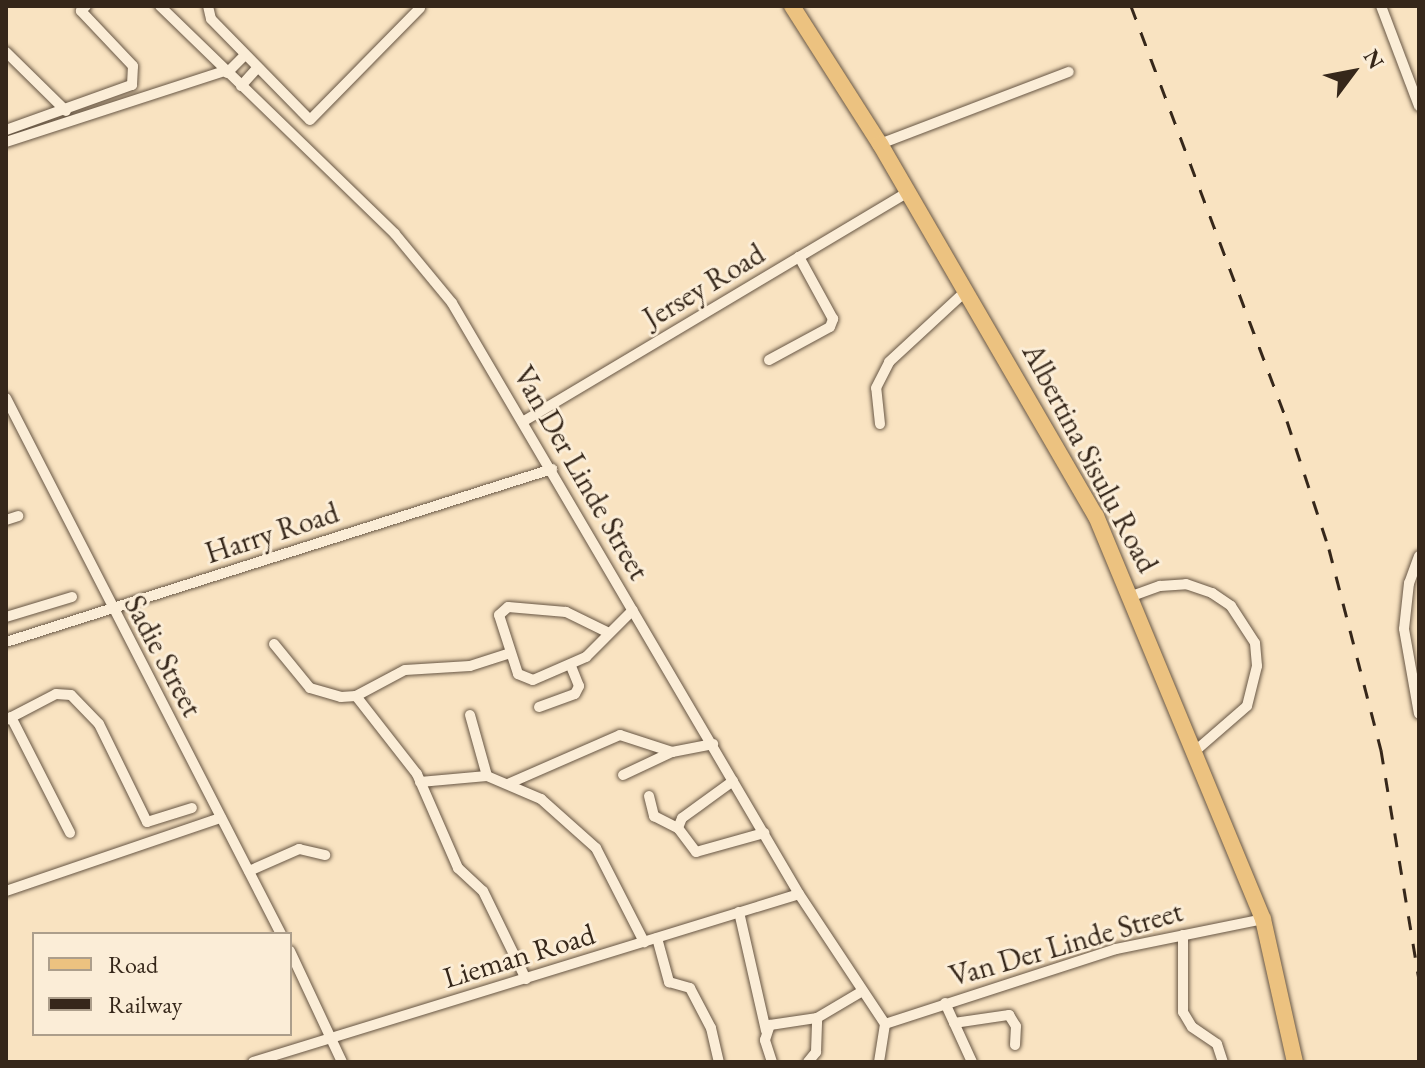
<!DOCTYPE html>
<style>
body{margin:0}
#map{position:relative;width:1425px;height:1068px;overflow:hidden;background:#f9e3c1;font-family:"EB Garamond",serif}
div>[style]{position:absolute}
.roads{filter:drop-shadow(0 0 2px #675644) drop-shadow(0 0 2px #675644)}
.minor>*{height:10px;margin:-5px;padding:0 5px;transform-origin:5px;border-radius:5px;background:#fbedd7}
.primary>*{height:16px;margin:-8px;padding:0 8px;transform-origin:8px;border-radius:8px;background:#ecc280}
.rail>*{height:3px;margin-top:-1.5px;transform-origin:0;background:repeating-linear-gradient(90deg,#36271a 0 14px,transparent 0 28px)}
span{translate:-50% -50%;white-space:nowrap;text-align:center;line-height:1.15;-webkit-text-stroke:6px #fbedd7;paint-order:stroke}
.street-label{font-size:30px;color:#36271a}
.frame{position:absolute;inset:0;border:8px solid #36271a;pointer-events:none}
.legend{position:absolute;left:32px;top:932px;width:260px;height:104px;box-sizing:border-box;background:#fbedd7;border:2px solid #ac9e8b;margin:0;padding:10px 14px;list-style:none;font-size:24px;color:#36271a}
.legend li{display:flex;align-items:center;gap:16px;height:40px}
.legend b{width:40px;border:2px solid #ac9e8b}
.north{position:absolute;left:1313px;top:32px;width:80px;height:80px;-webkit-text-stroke:6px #fbedd7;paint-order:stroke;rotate:58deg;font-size:22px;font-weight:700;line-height:32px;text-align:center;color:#36271a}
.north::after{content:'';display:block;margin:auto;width:28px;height:36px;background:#36271a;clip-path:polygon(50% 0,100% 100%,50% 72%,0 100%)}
</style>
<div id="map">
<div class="roads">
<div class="minor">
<div style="left:160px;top:6px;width:327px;rotate:44.1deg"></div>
<div style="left:395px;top:234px;width:89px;rotate:50.4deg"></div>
<div style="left:452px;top:303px;width:685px;rotate:59.58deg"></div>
<div style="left:799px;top:894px;width:156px;rotate:56.5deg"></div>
<div style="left:208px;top:6px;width:13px;rotate:77deg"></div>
<div style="left:211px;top:19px;width:141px;rotate:45.6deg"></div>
<div style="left:310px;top:120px;width:157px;rotate:-45.5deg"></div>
<div style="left:1381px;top:6px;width:107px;rotate:69.2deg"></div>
<div style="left:6px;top:52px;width:84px;rotate:44.5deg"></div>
<div style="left:227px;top:73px;width:25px;rotate:-45deg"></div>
<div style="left:241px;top:86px;width:25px;rotate:-48deg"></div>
<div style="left:6px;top:130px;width:134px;rotate:-19.7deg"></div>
<div style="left:132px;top:85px;width:19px;rotate:-87deg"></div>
<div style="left:133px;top:66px;width:76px;rotate:-133.4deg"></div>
<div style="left:81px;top:11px;width:7px;rotate:-45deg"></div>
<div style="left:6px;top:142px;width:229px;rotate:-18deg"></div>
<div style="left:880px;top:144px;width:202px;rotate:-20.9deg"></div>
<div style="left:769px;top:360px;width:69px;rotate:-28.4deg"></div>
<div style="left:830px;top:327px;width:9px;rotate:-69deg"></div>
<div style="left:833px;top:319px;width:71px;rotate:-118.7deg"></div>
<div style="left:6px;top:398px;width:602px;rotate:62.84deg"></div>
<div style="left:524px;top:421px;width:447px;rotate:-30.8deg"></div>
<div style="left:880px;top:424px;width:36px;rotate:-96deg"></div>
<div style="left:876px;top:388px;width:29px;rotate:-63deg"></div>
<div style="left:889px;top:362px;width:105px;rotate:-42.7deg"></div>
<div style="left:6px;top:520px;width:13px;rotate:-18deg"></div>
<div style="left:1419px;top:556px;width:29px;rotate:110deg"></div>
<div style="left:1409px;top:583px;width:46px;rotate:96.2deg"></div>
<div style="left:1404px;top:629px;width:86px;rotate:80deg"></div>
<div style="left:1132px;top:596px;width:30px;rotate:-20deg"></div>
<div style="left:1160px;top:586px;width:26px;rotate:-4deg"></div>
<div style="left:1186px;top:584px;width:28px;rotate:19deg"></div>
<div style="left:1212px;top:593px;width:23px;rotate:34deg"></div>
<div style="left:1231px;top:606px;width:44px;rotate:57deg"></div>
<div style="left:1255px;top:643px;width:23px;rotate:85deg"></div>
<div style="left:1257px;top:666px;width:41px;rotate:104deg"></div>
<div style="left:1247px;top:706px;width:69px;rotate:139.1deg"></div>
<div style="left:6px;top:617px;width:69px;rotate:-16.9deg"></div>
<div style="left:607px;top:632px;width:46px;rotate:-154deg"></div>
<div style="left:566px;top:612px;width:58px;rotate:-175.1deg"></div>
<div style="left:508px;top:607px;width:12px;rotate:138deg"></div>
<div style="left:499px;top:615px;width:62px;rotate:72.1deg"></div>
<div style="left:518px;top:674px;width:16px;rotate:22deg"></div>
<div style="left:533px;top:680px;width:58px;rotate:-23.5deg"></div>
<div style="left:586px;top:657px;width:66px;rotate:-45deg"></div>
<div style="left:6px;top:642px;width:573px;rotate:-17.58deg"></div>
<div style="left:274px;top:644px;width:57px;rotate:50.7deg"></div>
<div style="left:310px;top:688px;width:32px;rotate:16deg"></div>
<div style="left:341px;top:697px;width:15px;rotate:-4deg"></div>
<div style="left:356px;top:696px;width:55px;rotate:-28deg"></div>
<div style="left:405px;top:670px;width:65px;rotate:-3.5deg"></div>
<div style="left:470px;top:666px;width:40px;rotate:-18deg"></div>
<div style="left:356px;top:696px;width:99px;rotate:52deg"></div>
<div style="left:417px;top:774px;width:103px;rotate:66.4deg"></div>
<div style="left:458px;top:868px;width:34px;rotate:43deg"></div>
<div style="left:483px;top:891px;width:98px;rotate:64deg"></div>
<div style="left:539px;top:707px;width:38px;rotate:-20deg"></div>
<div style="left:575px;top:694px;width:9px;rotate:-63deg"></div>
<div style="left:579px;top:686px;width:22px;rotate:-112deg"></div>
<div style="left:470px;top:715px;width:63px;rotate:74.4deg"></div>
<div style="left:11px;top:717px;width:130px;rotate:63deg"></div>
<div style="left:6px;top:720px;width:56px;rotate:-27.5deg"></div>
<div style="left:56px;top:694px;width:15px;rotate:4deg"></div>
<div style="left:71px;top:695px;width:40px;rotate:46deg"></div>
<div style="left:99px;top:724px;width:109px;rotate:63.9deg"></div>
<div style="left:147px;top:822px;width:47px;rotate:-17.3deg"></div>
<div style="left:623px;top:775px;width:54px;rotate:-25.1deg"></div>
<div style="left:733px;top:781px;width:63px;rotate:144deg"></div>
<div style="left:682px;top:818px;width:11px;rotate:112deg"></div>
<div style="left:678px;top:828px;width:30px;rotate:53deg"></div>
<div style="left:696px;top:852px;width:71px;rotate:-15.6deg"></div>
<div style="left:420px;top:782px;width:67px;rotate:-5.1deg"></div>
<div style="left:487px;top:776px;width:59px;rotate:23.1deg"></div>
<div style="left:541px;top:799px;width:74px;rotate:41.7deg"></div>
<div style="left:596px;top:848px;width:106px;rotate:62.9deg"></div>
<div style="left:510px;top:783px;width:120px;rotate:-23.6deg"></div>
<div style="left:620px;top:735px;width:55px;rotate:18.1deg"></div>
<div style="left:672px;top:752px;width:42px;rotate:-11deg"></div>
<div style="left:649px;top:796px;width:21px;rotate:76deg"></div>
<div style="left:654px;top:816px;width:27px;rotate:27deg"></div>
<div style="left:249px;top:871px;width:55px;rotate:-23.7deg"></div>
<div style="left:299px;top:849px;width:27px;rotate:13deg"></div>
<div style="left:6px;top:891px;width:227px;rotate:-18.8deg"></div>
<div style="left:739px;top:912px;width:122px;rotate:77.2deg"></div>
<div style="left:1183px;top:935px;width:77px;rotate:90deg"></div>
<div style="left:1183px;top:1012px;width:17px;rotate:59deg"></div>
<div style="left:1192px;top:1027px;width:30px;rotate:34deg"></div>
<div style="left:1217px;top:1044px;width:19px;rotate:72deg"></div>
<div style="left:657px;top:938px;width:46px;rotate:74.7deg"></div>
<div style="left:669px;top:982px;width:22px;rotate:16deg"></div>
<div style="left:690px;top:988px;width:45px;rotate:62.3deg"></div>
<div style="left:711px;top:1028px;width:35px;rotate:77deg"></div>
<div style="left:290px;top:951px;width:123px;rotate:64.9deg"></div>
<div style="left:945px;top:1003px;width:65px;rotate:65.4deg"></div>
<div style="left:954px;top:1023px;width:56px;rotate:-8.3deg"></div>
<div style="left:1009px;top:1015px;width:13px;rotate:58deg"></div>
<div style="left:1016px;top:1026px;width:19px;rotate:93deg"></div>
<div style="left:253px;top:1062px;width:571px;rotate:-17.1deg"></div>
<div style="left:772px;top:1062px;width:23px;rotate:-108deg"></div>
<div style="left:765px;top:1040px;width:16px;rotate:-72deg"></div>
<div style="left:770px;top:1025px;width:48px;rotate:-8.5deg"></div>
<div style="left:817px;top:1018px;width:51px;rotate:-30.6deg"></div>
<div style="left:808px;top:1062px;width:13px;rotate:-51deg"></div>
<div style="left:816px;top:1052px;width:34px;rotate:-88deg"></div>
<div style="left:879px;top:1062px;width:38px;rotate:-81deg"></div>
<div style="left:885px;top:1024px;width:243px;rotate:-18deg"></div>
<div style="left:1116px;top:949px;width:150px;rotate:-11.5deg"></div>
</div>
<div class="primary">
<div style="left:792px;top:6px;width:164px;rotate:57.5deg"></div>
<div style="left:880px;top:144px;width:430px;rotate:59.9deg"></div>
<div style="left:1096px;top:516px;width:436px;rotate:67.5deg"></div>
<div style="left:1263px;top:919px;width:147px;rotate:77.4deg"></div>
</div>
</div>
<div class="rail">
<div style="left:1131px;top:6px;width:443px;rotate:69.4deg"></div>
<div style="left:1287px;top:421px;width:135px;rotate:71.8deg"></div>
<div style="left:1329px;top:549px;width:208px;rotate:75.5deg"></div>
<div style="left:1381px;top:750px;width:232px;rotate:80.6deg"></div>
</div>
<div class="street-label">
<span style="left:704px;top:286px;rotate:-31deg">Jersey Road</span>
<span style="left:1090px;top:458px;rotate:62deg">Albertina Sisulu Road</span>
<span style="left:581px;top:473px;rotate:60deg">Van Der Linde Street</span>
<span style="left:272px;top:533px;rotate:-18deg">Harry Road</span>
<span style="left:163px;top:656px;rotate:62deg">Sadie Street</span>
<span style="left:1066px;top:944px;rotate:-16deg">Van Der Linde Street</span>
<span style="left:519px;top:956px;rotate:-17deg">Lieman Road</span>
</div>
<div class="frame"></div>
<ul class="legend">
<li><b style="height:10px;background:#ecc280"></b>Road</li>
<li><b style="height:10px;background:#36271a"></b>Railway</li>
</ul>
<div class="north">N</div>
</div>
